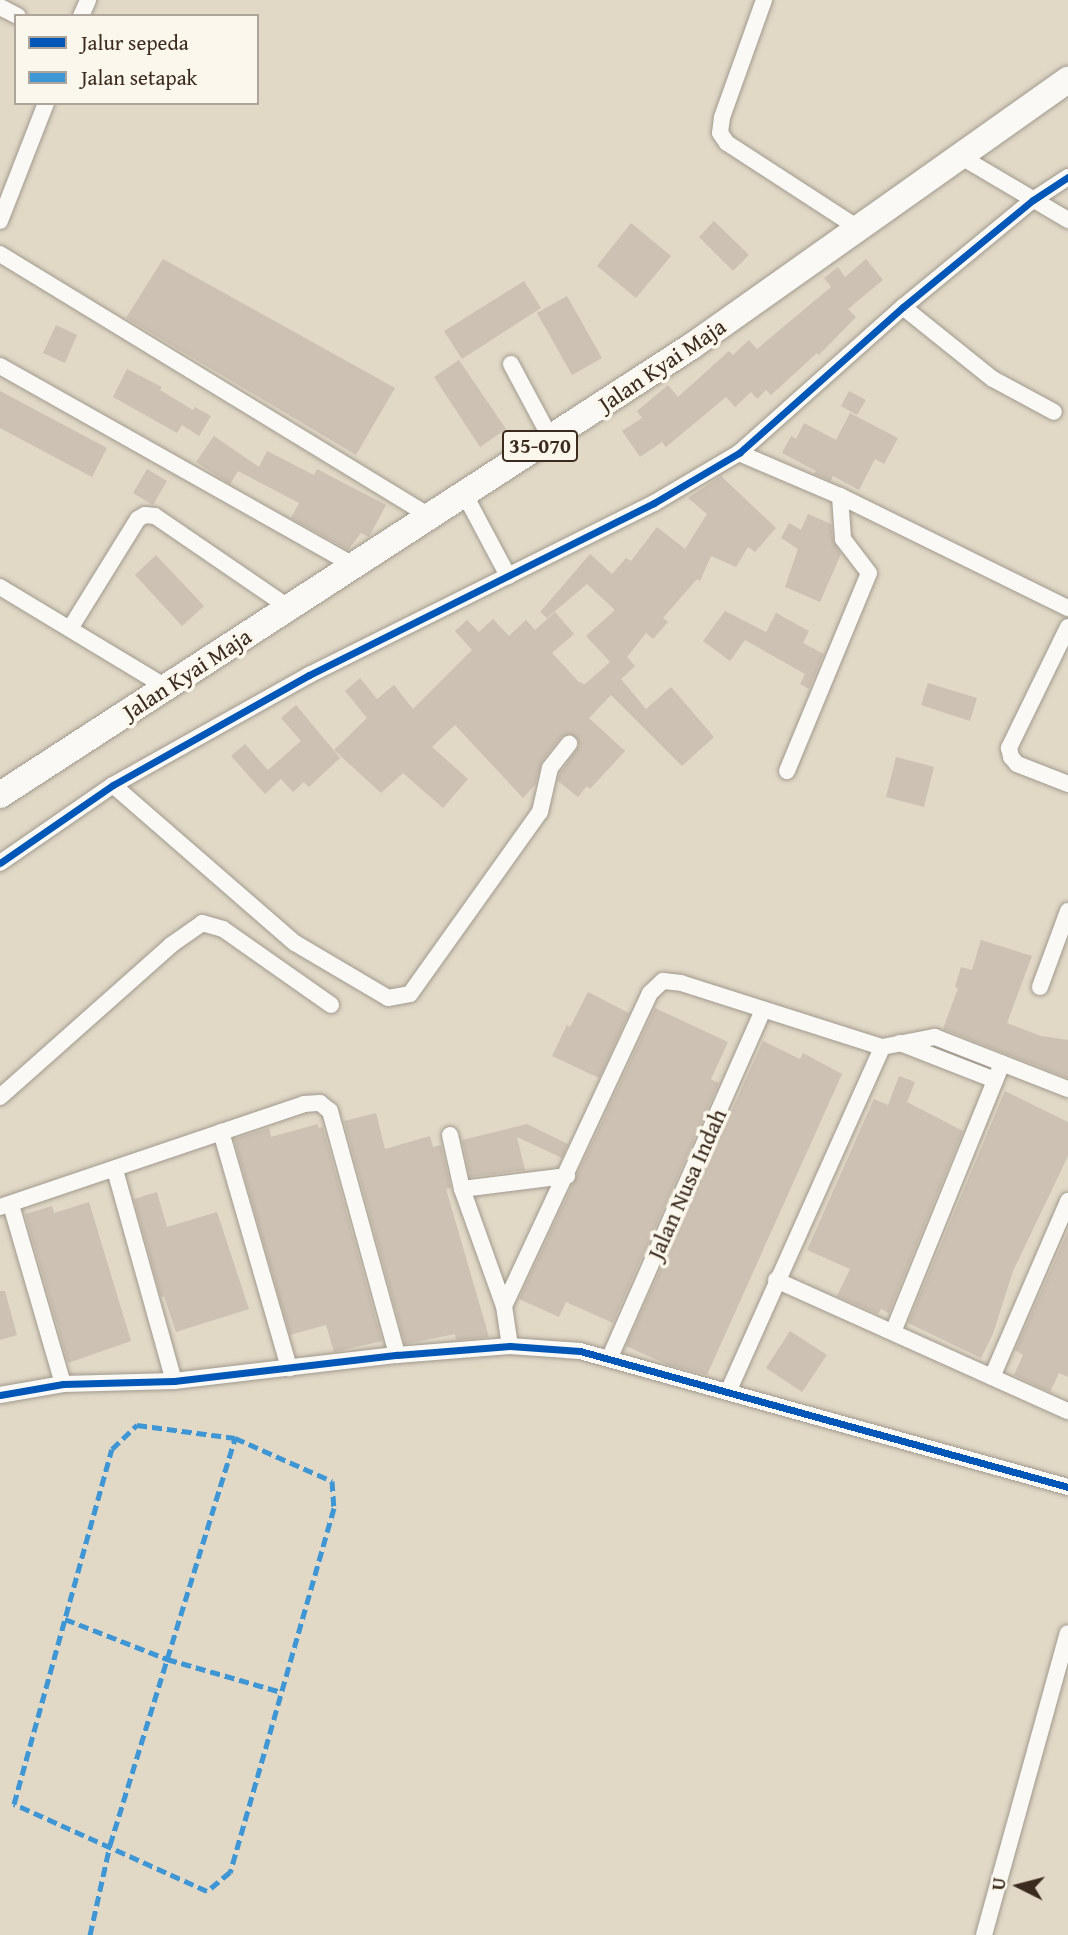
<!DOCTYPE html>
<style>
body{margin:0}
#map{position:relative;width:1068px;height:1935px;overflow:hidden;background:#e1d8c6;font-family:"Gentium Book Plus",serif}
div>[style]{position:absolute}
.building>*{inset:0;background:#cdc1b3}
.roads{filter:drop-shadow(0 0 2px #a19a8e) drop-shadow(0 0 2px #a19a8e)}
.street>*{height:16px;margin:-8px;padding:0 8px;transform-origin:8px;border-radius:8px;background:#faf9f6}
.primary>*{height:26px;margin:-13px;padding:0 13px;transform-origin:13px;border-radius:13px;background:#faf9f6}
.quiet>*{height:5px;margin-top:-2.5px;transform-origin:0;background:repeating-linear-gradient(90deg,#3e96d5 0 10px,transparent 0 15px)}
.cycleway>*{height:7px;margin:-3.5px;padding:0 3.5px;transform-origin:3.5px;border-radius:3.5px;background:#0057b8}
span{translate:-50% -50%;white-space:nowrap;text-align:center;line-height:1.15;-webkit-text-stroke:7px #fbf7ec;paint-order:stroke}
.shield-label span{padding:2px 5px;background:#fbf7ec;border:2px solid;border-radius:5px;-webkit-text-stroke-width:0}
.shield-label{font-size:21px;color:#3b2a1e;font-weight:700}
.street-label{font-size:23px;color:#3b2a1e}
.legend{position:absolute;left:14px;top:14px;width:245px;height:91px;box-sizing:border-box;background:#fbf7ec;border:2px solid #aea59a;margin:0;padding:9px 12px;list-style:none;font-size:21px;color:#3b2a1e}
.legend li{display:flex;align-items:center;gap:14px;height:35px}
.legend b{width:35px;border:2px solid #aea59a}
.north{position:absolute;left:984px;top:1851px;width:70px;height:70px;-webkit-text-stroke:5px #fbf7ec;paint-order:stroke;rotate:276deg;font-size:19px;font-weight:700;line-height:28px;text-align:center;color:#3b2a1e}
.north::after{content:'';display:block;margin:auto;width:24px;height:32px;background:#3b2a1e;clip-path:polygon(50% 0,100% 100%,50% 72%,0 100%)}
</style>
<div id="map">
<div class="building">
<div style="clip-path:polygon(714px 221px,749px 255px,733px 271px,699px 237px)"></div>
<div style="clip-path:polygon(631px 223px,671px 256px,636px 298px,597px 266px)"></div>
<div style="clip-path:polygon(163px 259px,395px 388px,356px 455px,126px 318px)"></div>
<div style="clip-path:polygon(866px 259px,883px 280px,848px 309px,856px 317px,819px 355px,817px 353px,771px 395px,766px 390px,757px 399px,751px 392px,735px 407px,726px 397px,666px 447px,662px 442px,640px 457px,622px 431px,642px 418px,637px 411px,668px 385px,678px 397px,729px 351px,733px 355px,749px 340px,757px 349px,831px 287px,824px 278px,838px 267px,845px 277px)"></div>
<div style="clip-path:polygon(524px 281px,541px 308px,462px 359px,444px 331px)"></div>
<div style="clip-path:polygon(567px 296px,602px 358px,572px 375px,537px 313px)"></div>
<div style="clip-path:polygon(56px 325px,77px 335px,65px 363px,43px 353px)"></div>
<div style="clip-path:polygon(459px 360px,506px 429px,480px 447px,434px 377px)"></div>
<div style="clip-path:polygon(127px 369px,162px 387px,160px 390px,193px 410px,195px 407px,211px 416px,199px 436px,182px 425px,177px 433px,113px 397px)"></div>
<div style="clip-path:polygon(0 391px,107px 448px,92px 477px,0 428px)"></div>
<div style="clip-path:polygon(849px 391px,866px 400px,857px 415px,841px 406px)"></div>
<div style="clip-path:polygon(850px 413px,898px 438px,884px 464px,875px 459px,859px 490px,833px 476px,831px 481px,814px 474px,816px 471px,782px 453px,791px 436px,796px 439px,804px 423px,836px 440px)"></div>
<div style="clip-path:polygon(214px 436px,259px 467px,267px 451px,314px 475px,317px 469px,386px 505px,369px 537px,361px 533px,348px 550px,291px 518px,299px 503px,238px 471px,230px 484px,196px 462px)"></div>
<div style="clip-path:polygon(147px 469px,167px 481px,153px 505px,133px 493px)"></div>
<div style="clip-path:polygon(721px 476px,776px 528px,755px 552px,748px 547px,736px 567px,711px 556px,700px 581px,697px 579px,663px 618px,668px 622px,653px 639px,646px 633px,627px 657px,635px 666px,621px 679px,646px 709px,671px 687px,714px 737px,682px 766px,611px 695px,589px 718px,625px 751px,590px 789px,587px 786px,578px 797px,558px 781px,560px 773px,579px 746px,578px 740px,571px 734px,561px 737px,542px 761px,535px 785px,523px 798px,455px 725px,432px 747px,468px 779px,443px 808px,403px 773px,381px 793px,334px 750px,367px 718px,345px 691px,360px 678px,377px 699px,394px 685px,413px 709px,472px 650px,455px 631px,467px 620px,479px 632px,493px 619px,509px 636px,526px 620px,535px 630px,555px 612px,574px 634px,552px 653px,579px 682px,585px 684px,610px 662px,586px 636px,615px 610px,587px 584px,547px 618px,540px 612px,590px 554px,612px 574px,626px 558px,631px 561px,657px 527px,685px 549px,707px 514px,688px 498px)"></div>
<div style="clip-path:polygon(808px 514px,831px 524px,833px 540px,841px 554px,820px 602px,785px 587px,798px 549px,781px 538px,789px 523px,801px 530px)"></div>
<div style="clip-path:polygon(156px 555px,204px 606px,182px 626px,135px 575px)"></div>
<div style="clip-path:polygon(725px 611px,766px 632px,776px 613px,809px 631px,803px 643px,824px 654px,809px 689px,800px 684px,805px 674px,745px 640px,730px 661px,703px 641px)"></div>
<div style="clip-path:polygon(928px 683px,977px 698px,970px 721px,921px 705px)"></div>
<div style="clip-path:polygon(296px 705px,340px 758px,309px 787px,304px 782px,293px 792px,281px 779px,265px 794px,231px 756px,245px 744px,268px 770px,301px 741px,281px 718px)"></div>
<div style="clip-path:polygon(896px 757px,934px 767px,924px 807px,886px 797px)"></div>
<div style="clip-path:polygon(981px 940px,1032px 956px,1007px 1023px,1041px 1036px,1068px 1040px,1068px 1078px,943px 1029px,958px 988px,955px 987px,961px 967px,972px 970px)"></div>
<div style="clip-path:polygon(588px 992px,629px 1013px,599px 1078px,552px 1056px,567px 1025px,570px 1027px)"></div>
<div style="clip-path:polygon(655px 1008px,728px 1042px,711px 1079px,719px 1083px,613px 1323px,566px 1302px,559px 1317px,519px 1299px)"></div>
<div style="clip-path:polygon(763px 1041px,800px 1059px,803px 1053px,842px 1074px,707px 1375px,668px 1365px,626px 1346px)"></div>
<div style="clip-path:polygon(899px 1076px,915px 1082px,907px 1102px,963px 1131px,889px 1313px,881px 1309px,878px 1314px,837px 1296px,850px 1269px,807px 1250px,874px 1099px,888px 1105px)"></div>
<div style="clip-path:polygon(1005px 1091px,1068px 1122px,1068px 1156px,1013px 1271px,993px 1334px,981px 1358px,908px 1323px)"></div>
<div style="clip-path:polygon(376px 1113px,385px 1149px,430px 1136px,433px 1147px,441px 1145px,451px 1188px,446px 1189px,489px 1337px,456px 1340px,455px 1334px,405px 1344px,344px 1121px)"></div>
<div style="clip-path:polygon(318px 1124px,318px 1128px,323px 1127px,382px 1341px,334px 1352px,326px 1325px,290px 1335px,234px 1139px,269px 1128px,271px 1137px)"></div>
<div style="clip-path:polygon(527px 1124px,568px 1144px,562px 1158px,517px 1137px,525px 1170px,470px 1177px,462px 1140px)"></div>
<div style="clip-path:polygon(157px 1192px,167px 1227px,217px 1212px,249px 1309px,176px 1332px,164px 1296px,161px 1297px,134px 1199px)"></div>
<div style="clip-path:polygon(89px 1202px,131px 1341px,68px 1363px,25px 1214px,52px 1206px,54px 1213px)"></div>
<div style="clip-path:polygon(1068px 1231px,1068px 1377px,1059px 1373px,1050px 1392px,1014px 1375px,1023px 1355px,1015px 1350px)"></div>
<div style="clip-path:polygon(0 1291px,5px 1291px,17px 1335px,0 1340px)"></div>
<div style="clip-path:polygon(790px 1331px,827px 1355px,802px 1392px,766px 1368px)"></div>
</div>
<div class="roads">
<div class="street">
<div style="left:764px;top:0;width:124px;rotate:109.7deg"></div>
<div style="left:722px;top:117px;width:16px;rotate:97deg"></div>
<div style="left:720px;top:133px;width:12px;rotate:55deg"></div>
<div style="left:727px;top:143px;width:156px;rotate:33deg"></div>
<div style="left:0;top:7px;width:20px;rotate:27deg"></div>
<div style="left:81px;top:16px;width:17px;rotate:-66deg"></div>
<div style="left:958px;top:155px;width:128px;rotate:30.6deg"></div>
<div style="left:0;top:221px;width:127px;rotate:-68.7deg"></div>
<div style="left:0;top:254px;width:505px;rotate:31.39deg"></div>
<div style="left:903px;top:307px;width:115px;rotate:38.7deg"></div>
<div style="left:993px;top:379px;width:69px;rotate:28.4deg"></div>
<div style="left:511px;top:364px;width:85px;rotate:61.9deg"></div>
<div style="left:0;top:366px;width:409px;rotate:29.4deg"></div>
<div style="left:739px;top:453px;width:110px;rotate:23.1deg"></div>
<div style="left:840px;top:496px;width:254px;rotate:26.2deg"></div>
<div style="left:465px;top:495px;width:92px;rotate:62deg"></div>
<div style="left:0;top:587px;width:192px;rotate:31.1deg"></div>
<div style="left:71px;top:627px;width:127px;rotate:-58.2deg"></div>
<div style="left:138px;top:519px;width:8px;rotate:-30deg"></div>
<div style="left:145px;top:515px;width:10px;rotate:6deg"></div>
<div style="left:155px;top:516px;width:165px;rotate:34.4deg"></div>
<div style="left:1068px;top:627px;width:135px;rotate:116deg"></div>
<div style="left:1009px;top:748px;width:9px;rotate:77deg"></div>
<div style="left:1011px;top:757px;width:9px;rotate:49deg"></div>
<div style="left:1017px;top:764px;width:55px;rotate:21.4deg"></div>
<div style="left:787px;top:771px;width:214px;rotate:-67.5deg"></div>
<div style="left:869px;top:573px;width:43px;rotate:-127.4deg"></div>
<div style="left:843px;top:539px;width:43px;rotate:-94deg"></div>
<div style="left:113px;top:785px;width:241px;rotate:41deg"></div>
<div style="left:295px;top:943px;width:108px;rotate:30.6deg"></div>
<div style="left:388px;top:998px;width:22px;rotate:-10deg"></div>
<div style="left:410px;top:994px;width:224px;rotate:-54.5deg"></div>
<div style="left:540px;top:812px;width:45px;rotate:-77.2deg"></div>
<div style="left:550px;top:768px;width:31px;rotate:-52deg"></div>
<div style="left:0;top:863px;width:137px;rotate:-34.6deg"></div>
<div style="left:113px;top:785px;width:225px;rotate:-29.3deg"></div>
<div style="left:309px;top:675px;width:385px;rotate:-26.5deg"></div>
<div style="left:654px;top:503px;width:99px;rotate:-30.5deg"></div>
<div style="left:739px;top:453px;width:220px;rotate:-41.7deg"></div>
<div style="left:903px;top:307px;width:168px;rotate:-39.5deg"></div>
<div style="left:1033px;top:200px;width:42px;rotate:-33.3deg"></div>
<div style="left:1040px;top:987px;width:81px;rotate:-69.8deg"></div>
<div style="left:900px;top:1043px;width:102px;rotate:21.3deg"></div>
<div style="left:0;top:1097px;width:229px;rotate:-41.6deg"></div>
<div style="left:171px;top:945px;width:38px;rotate:-35deg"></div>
<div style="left:202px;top:923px;width:22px;rotate:16deg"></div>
<div style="left:223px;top:929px;width:132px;rotate:35.1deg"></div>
<div style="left:221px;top:1132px;width:246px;rotate:73.9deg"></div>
<div style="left:450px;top:1135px;width:55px;rotate:77.5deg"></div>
<div style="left:462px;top:1189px;width:124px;rotate:70.3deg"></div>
<div style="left:504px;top:1306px;width:40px;rotate:81.5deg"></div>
<div style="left:115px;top:1170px;width:219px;rotate:74.4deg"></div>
<div style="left:462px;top:1189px;width:106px;rotate:-7.1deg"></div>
<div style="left:11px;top:1205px;width:186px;rotate:73.8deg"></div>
<div style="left:0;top:1207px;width:321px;rotate:-18.7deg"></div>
<div style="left:304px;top:1104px;width:16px;rotate:-4deg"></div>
<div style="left:320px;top:1103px;width:13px;rotate:39deg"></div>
<div style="left:330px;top:1111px;width:253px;rotate:74.6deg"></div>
<div style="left:776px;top:1280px;width:320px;rotate:24.2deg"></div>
<div style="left:504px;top:1306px;width:345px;rotate:-65deg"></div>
<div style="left:650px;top:993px;width:18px;rotate:-43deg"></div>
<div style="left:663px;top:981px;width:18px;rotate:6deg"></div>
<div style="left:681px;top:983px;width:211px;rotate:17.7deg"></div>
<div style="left:882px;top:1047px;width:54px;rotate:-10.7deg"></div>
<div style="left:935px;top:1037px;width:143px;rotate:21.4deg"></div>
<div style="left:893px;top:1332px;width:290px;rotate:-67.9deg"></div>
<div style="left:610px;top:1357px;width:379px;rotate:-66.2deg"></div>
<div style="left:992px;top:1377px;width:192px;rotate:-66.6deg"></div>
<div style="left:728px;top:1392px;width:378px;rotate:-65.9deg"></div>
<div style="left:0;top:1395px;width:64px;rotate:-9.9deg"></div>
<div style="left:63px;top:1384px;width:111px;rotate:-1.5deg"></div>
<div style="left:174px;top:1381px;width:225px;rotate:-6.7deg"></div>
<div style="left:397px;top:1355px;width:113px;rotate:-4.6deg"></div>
<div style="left:510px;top:1346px;width:70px;rotate:4.1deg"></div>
<div style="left:580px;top:1351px;width:507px;rotate:15.57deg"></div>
<div style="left:984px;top:1935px;width:313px;rotate:-74.5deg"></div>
</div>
<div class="primary">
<div style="left:0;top:795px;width:825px;rotate:-32.98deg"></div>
<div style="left:692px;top:346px;width:461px;rotate:-35.3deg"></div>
</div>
</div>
<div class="quiet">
<div style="left:137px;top:1425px;width:99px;rotate:7.6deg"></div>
<div style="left:235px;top:1438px;width:106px;rotate:23.9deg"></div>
<div style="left:332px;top:1481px;width:27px;rotate:86deg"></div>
<div style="left:334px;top:1508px;width:379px;rotate:105.9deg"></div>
<div style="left:230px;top:1872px;width:30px;rotate:140deg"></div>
<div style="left:207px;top:1891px;width:212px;rotate:-155.7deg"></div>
<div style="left:14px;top:1804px;width:368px;rotate:-74.6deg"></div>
<div style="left:112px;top:1449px;width:35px;rotate:-44deg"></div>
<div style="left:65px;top:1619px;width:110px;rotate:21.4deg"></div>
<div style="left:167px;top:1659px;width:119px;rotate:16.1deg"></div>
<div style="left:90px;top:1935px;width:92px;rotate:-77.5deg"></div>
<div style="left:110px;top:1845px;width:426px;rotate:-72.9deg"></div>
</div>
<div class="cycleway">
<div style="left:0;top:863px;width:137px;rotate:-34.6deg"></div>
<div style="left:113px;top:785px;width:225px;rotate:-29.3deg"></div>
<div style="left:309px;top:675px;width:385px;rotate:-26.5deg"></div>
<div style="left:654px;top:503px;width:99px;rotate:-30.5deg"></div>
<div style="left:739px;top:453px;width:220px;rotate:-41.7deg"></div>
<div style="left:903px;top:307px;width:168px;rotate:-39.5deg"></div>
<div style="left:1033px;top:200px;width:42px;rotate:-33.3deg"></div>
<div style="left:0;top:1395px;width:64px;rotate:-9.9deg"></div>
<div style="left:63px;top:1384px;width:111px;rotate:-1.5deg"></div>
<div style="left:174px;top:1381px;width:225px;rotate:-6.7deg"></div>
<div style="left:397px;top:1355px;width:113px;rotate:-4.6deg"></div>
<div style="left:510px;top:1346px;width:70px;rotate:4.1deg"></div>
<div style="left:580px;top:1351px;width:507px;rotate:15.57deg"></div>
</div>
<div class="shield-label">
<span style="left:540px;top:446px">35-070</span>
</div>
<div class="street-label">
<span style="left:662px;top:365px;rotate:-34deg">Jalan Kyai Maja</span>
<span style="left:187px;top:674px;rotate:-33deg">Jalan Kyai Maja</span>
<span style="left:687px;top:1184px;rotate:-66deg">Jalan Nusa Indah</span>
</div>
<ul class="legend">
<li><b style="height:9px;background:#0057b8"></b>Jalur sepeda</li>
<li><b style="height:9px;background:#3e96d5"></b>Jalan setapak</li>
</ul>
<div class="north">U</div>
</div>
